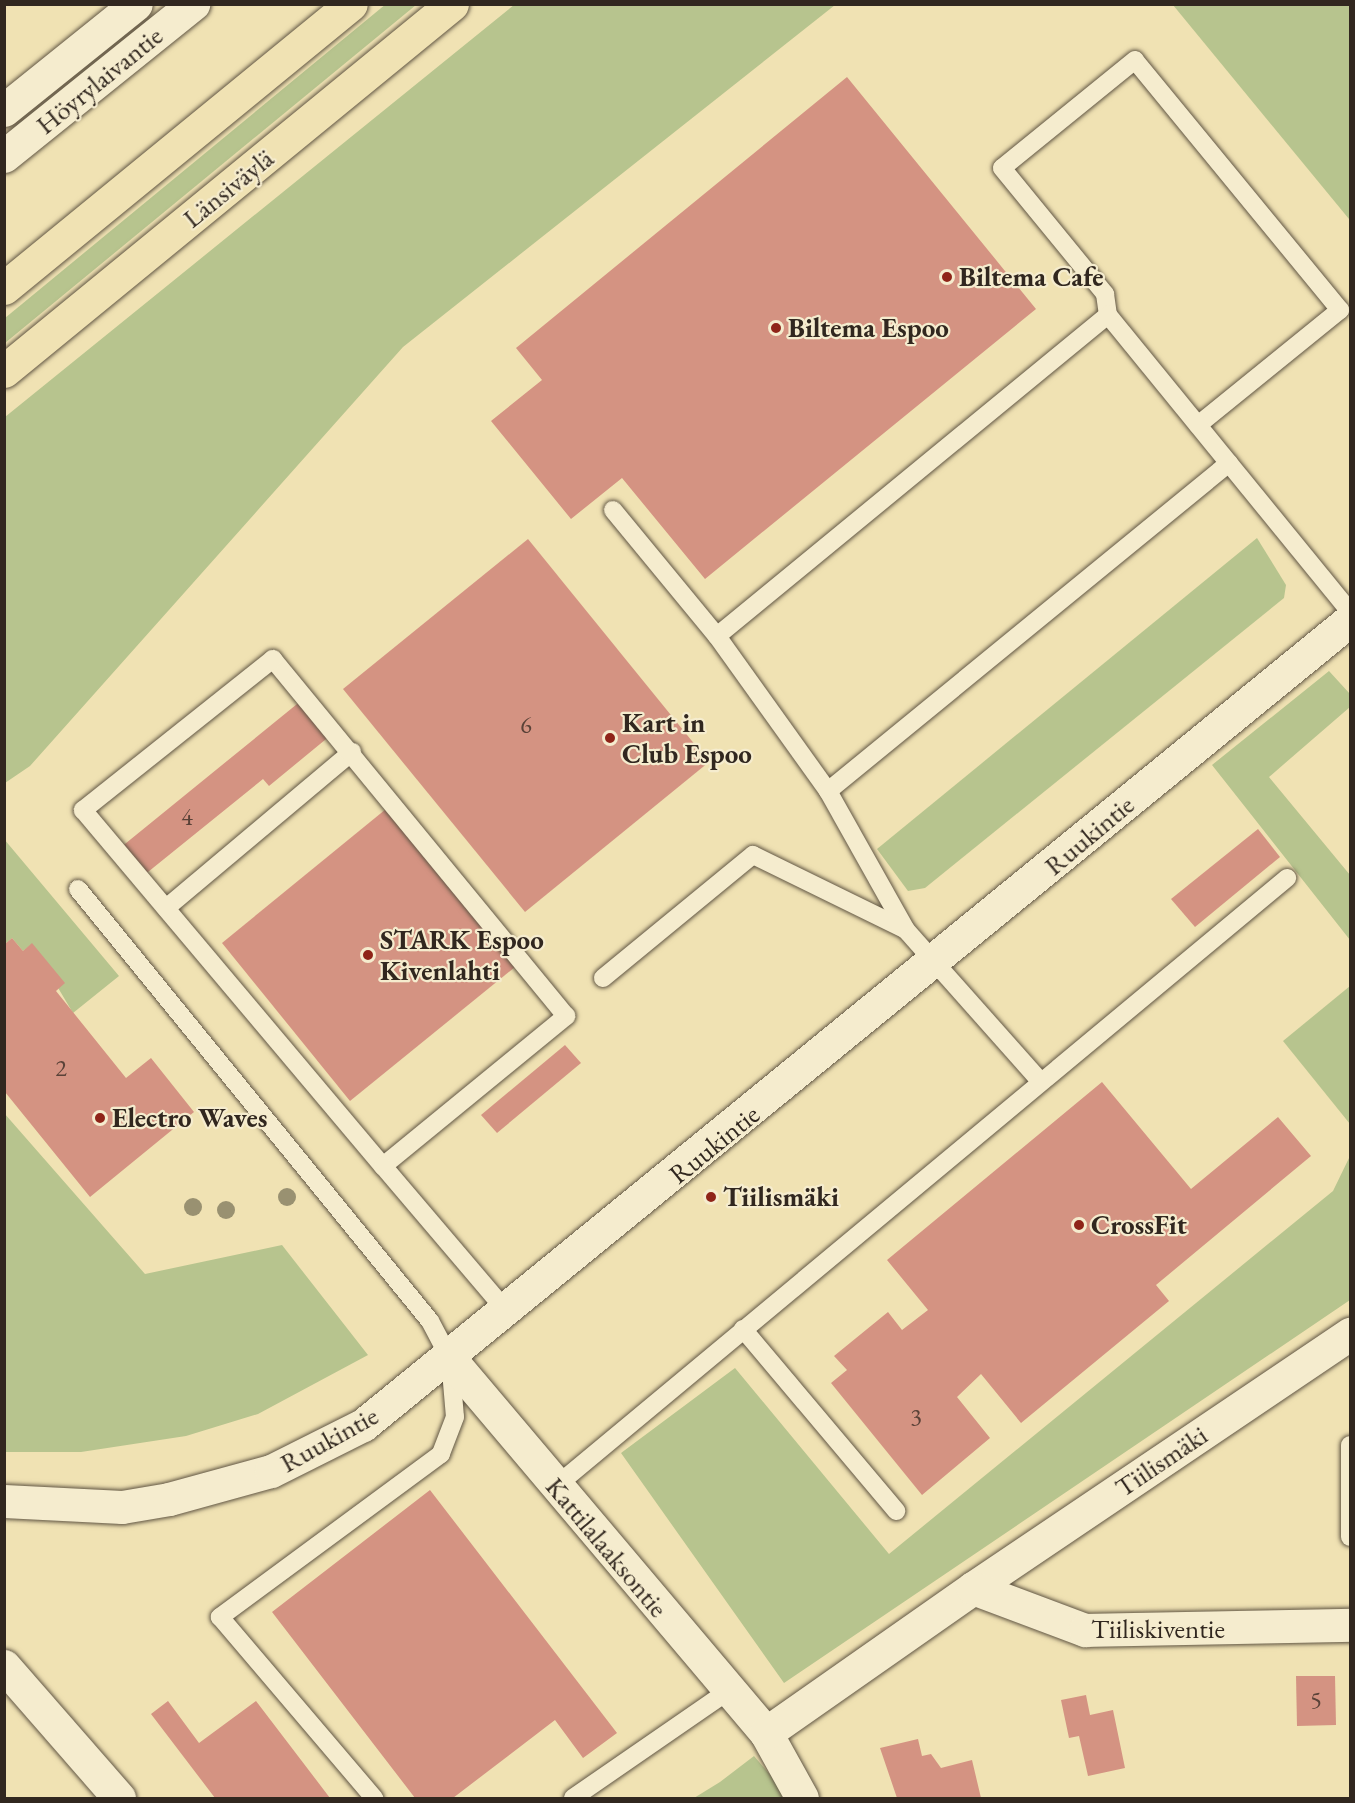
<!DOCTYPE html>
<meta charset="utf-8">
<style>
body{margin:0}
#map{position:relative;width:1355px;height:1803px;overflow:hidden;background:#f0e2b3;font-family:"EB Garamond",serif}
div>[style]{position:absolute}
.green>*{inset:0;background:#b7c48e}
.building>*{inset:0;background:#d49382}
.roads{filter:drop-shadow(0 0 2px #615644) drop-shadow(0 0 2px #615644)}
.service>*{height:18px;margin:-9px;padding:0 9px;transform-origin:9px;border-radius:9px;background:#f5ecce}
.minor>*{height:33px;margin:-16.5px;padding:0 16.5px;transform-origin:16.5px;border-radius:16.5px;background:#f5ecce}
.tertiary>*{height:33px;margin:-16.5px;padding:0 16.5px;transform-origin:16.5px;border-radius:16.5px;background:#f5ecce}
.motorway>*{height:33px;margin:-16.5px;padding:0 16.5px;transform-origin:16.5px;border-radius:16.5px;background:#f0e2b3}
.trees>*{width:18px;height:18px;margin:-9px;border-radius:50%;background:#999171}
.dots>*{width:16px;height:16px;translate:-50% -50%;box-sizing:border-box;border:3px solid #f5ecce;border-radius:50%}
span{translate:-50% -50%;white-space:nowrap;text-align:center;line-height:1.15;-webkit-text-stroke:4.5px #f5ecce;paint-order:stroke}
.number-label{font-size:24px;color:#5a4238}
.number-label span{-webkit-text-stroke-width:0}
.street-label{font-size:27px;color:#31271f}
.poi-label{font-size:27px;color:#31271f;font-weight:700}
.left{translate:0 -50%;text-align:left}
.frame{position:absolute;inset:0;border:6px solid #31271f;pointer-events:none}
</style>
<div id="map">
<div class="green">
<div style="clip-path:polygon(386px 4px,416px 5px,5px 343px,5px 318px)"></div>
<div style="clip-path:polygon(514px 5px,835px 5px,403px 347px,30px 766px,5px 783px,5px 417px)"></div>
<div style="clip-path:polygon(1173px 5px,1350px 5px,1349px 219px)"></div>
<div style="clip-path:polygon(1257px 538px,1286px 585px,1284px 598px,925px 888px,908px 891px,877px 849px)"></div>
<div style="clip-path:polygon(1329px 671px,1350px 694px,1350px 707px,1269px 777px,1350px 875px,1350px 940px,1212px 765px)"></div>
<div style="clip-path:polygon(4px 839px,119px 976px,73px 1013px,32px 944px,23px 951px,12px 938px,5px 944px)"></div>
<div style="clip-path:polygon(1350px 986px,1350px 1124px,1283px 1041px)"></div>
<div style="clip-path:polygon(4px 1113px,145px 1274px,282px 1245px,368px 1355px,258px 1414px,186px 1436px,81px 1452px,5px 1452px)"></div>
<div style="clip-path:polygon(1350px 1156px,1350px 1300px,784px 1683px,621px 1453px,735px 1368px,889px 1554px,1333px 1191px)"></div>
<div style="clip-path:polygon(754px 1756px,790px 1798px,694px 1798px,720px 1782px)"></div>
</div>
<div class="building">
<div style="clip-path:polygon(847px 77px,1036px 309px,705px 579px,622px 478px,571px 519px,491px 421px,542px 380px,516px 348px)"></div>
<div style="clip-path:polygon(528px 539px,709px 762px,525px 912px,343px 689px)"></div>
<div style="clip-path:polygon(302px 700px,331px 735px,269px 786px,263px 779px,143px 876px,120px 848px)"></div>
<div style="clip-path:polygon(386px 809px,515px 967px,350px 1101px,222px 943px)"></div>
<div style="clip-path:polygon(1258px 829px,1280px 857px,1195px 927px,1171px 899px)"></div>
<div style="clip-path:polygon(12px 938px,23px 951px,32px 943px,65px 983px,56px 991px,126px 1078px,151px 1058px,194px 1112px,90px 1197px,5px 1092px,5px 944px)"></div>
<div style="clip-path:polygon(565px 1045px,581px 1063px,497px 1133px,481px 1115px)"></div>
<div style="clip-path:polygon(1102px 1082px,1191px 1189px,1278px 1117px,1311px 1156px,1156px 1285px,1169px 1301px,1021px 1423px,981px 1374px,957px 1397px,990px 1438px,922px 1495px,831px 1383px,847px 1370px,834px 1356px,888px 1312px,902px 1330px,928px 1310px,887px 1260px)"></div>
<div style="clip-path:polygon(430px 1490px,617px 1733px,583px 1758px,555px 1720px,453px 1798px,415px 1798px,272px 1612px)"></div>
<div style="clip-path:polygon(1296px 1676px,1335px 1676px,1336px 1725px,1297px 1726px)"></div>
<div style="clip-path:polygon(1086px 1695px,1090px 1715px,1113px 1710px,1125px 1768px,1088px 1776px,1079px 1736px,1069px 1738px,1061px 1700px)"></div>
<div style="clip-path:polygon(168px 1701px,199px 1743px,256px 1701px,330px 1798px,215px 1798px,151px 1714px)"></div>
<div style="clip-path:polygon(918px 1739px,922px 1756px,931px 1754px,941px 1768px,972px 1760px,981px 1798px,897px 1798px,880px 1748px)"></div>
</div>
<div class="roads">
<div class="service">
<div style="left:1198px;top:425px;width:183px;rotate:-39deg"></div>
<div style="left:1340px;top:310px;width:323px;rotate:-129.4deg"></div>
<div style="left:1135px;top:60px;width:171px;rotate:140.9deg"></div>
<div style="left:1002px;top:168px;width:163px;rotate:50.7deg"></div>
<div style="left:1105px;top:294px;width:21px;rotate:82deg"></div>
<div style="left:1108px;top:315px;width:383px;rotate:50.8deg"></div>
<div style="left:613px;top:510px;width:163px;rotate:50.5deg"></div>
<div style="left:717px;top:636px;width:191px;rotate:54.4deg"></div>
<div style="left:828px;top:791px;width:159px;rotate:60.7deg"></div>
<div style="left:906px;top:930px;width:202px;rotate:48.4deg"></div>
<div style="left:717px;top:636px;width:506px;rotate:-39.39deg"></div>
<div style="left:828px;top:791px;width:518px;rotate:-39.28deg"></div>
<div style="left:78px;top:889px;width:557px;rotate:50.83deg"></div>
<div style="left:430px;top:1321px;width:43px;rotate:62.2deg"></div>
<div style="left:450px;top:1359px;width:58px;rotate:85.1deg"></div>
<div style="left:455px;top:1417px;width:40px;rotate:111deg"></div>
<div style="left:441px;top:1454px;width:275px;rotate:143.6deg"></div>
<div style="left:220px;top:1617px;width:238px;rotate:49.6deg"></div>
<div style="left:166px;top:908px;width:243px;rotate:-40deg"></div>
<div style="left:603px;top:978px;width:194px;rotate:-39.4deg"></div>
<div style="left:753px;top:855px;width:170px;rotate:26.1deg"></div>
<div style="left:383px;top:1166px;width:237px;rotate:-39.3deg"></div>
<div style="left:566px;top:1016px;width:462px;rotate:-129.4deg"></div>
<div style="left:273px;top:659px;width:243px;rotate:141.5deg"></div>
<div style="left:83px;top:810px;width:466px;rotate:49.9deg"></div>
<div style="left:383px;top:1166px;width:193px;rotate:49.6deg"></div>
<div style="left:743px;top:1329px;width:238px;rotate:49.9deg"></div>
<div style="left:1350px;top:1445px;width:92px;rotate:90deg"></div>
<div style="left:556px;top:1486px;width:951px;rotate:-39.75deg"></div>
<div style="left:573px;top:1798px;width:188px;rotate:-34.6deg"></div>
</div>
<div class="minor">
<div style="left:450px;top:1359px;width:490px;rotate:49.8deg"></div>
<div style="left:766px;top:1733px;width:74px;rotate:61deg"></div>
<div style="left:973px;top:1588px;width:455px;rotate:-34deg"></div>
<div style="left:766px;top:1733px;width:253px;rotate:-35deg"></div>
<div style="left:973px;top:1588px;width:120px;rotate:20.6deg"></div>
<div style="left:1085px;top:1630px;width:265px;rotate:-1.1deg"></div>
</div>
<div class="tertiary">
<div style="left:4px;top:110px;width:169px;rotate:-38.8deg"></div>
<div style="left:4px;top:156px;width:243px;rotate:-38.8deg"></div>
<div style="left:4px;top:1501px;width:118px;rotate:2.9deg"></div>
<div style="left:122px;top:1507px;width:48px;rotate:-9.7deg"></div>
<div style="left:169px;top:1499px;width:106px;rotate:-15.4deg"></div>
<div style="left:271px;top:1471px;width:103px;rotate:-26.6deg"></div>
<div style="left:363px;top:1425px;width:1274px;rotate:-39.2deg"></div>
<div style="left:4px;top:1666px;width:175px;rotate:48.9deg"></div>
</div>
<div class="motorway">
<div style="left:4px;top:288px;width:448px;rotate:-39.3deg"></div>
<div style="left:4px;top:371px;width:579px;rotate:-39.32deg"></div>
</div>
</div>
<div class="trees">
<div style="left:287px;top:1197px"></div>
<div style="left:193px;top:1207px"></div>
<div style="left:226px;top:1210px"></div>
</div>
<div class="dots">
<div style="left:947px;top:277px;background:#8f2418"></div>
<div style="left:776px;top:328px;background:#8f2418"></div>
<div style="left:610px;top:738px;background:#8f2418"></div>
<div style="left:368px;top:955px;background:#8f2418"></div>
<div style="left:100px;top:1118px;background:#8f2418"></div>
<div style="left:711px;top:1197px;background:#8f2418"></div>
<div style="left:1079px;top:1225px;background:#8f2418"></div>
</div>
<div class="number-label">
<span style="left:526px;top:725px">6</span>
<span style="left:187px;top:817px">4</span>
<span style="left:61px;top:1068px">2</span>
<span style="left:916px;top:1417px">3</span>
<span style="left:1316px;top:1700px">5</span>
</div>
<div class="street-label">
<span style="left:99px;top:80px;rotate:-39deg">Höyrylaivantie</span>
<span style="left:228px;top:188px;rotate:-39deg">Länsiväylä</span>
<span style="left:1089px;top:835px;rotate:-40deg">Ruukintie</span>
<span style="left:714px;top:1144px;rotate:-39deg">Ruukintie</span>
<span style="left:329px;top:1439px;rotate:-29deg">Ruukintie</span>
<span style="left:1161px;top:1461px;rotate:-34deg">Tiilismäki</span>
<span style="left:607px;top:1547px;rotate:50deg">Kattilalaaksontie</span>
<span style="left:1158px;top:1629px">Tiiliskiventie</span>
</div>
<div class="poi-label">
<span class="left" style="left:959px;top:277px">Biltema Cafe</span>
<span class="left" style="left:788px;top:328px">Biltema Espoo</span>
<span class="left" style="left:622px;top:738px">Kart in<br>Club Espoo</span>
<span class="left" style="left:380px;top:955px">STARK Espoo<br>Kivenlahti</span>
<span class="left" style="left:112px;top:1118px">Electro Waves</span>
<span class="left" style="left:723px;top:1197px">Tiilismäki</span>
<span class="left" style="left:1091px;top:1225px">CrossFit</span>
</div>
<div class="frame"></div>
</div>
